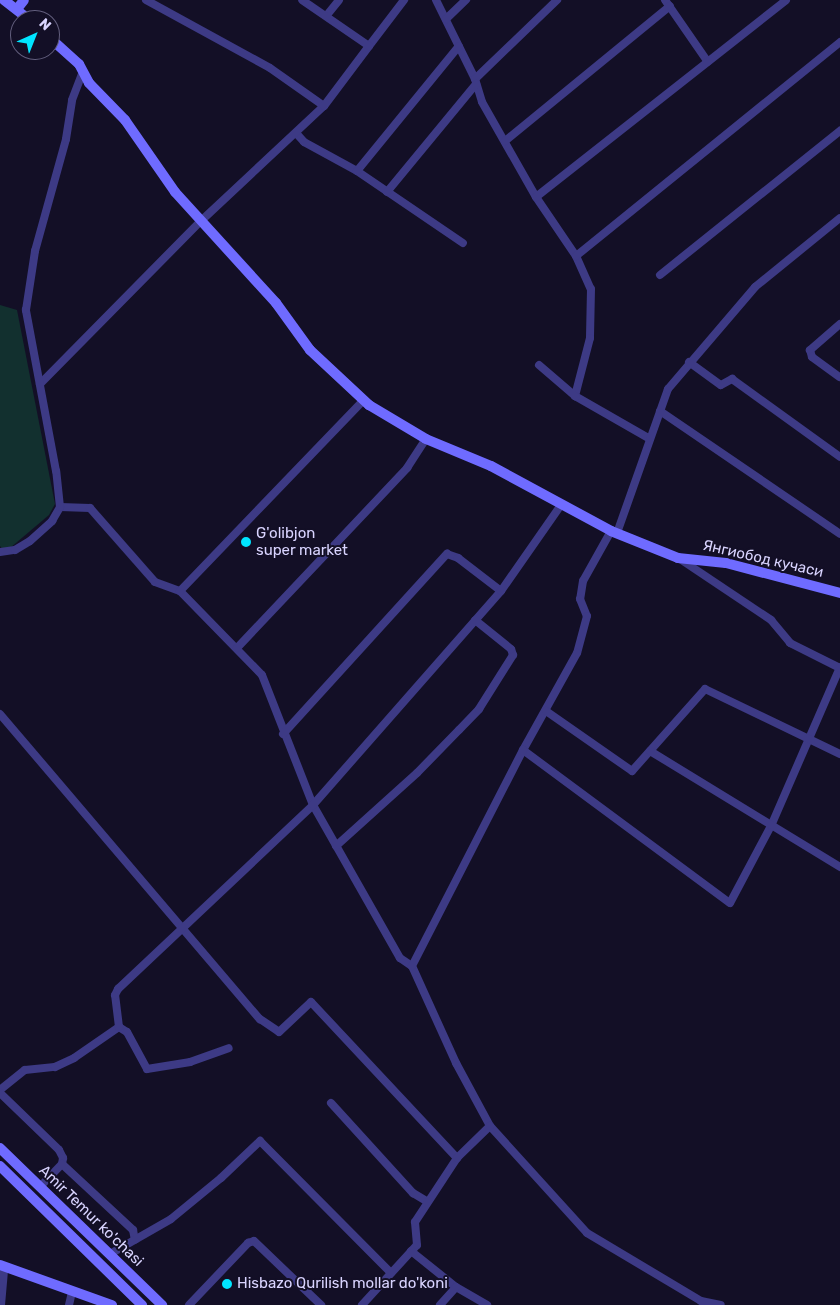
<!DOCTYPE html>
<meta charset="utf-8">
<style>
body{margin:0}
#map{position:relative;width:840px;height:1305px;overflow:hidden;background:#130f26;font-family:Rubik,sans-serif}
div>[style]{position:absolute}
.green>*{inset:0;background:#12302f}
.street>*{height:8px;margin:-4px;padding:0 4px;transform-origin:4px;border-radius:4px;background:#3d3a85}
.secondary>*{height:10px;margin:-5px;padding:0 5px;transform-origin:5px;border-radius:5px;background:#6f6bff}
.dots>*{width:14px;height:14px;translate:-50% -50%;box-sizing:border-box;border:2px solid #130f26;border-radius:50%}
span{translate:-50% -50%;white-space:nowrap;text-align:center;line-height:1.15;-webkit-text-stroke:4px #130f26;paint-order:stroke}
.poi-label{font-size:15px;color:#d9d4ff}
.left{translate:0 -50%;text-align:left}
.street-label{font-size:15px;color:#d9d4ff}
.north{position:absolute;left:10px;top:10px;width:50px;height:50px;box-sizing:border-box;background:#130f26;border:1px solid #625e7d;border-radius:50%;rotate:44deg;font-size:14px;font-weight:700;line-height:20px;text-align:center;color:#d9d4ff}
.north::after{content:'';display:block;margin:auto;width:18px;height:22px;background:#00e5ff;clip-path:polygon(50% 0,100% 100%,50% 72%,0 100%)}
</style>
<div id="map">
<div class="green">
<div style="clip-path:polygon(0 305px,17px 310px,55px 504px,49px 515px,10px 548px,3px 550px,0 546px)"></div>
</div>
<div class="street">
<div style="left:146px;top:0;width:141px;rotate:28.7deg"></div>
<div style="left:270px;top:68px;width:66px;rotate:35.1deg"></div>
<div style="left:436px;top:0;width:88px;rotate:63.7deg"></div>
<div style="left:475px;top:79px;width:24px;rotate:73deg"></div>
<div style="left:482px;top:102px;width:109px;rotate:60.4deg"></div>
<div style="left:536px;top:197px;width:71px;rotate:55.9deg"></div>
<div style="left:576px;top:256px;width:36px;rotate:66deg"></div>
<div style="left:591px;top:289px;width:49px;rotate:91.2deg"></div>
<div style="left:590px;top:338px;width:60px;rotate:104.5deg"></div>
<div style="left:575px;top:396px;width:86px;rotate:29.8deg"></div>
<div style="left:665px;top:0;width:75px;rotate:55.3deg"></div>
<div style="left:327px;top:15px;width:19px;rotate:-51deg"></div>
<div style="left:446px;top:19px;width:28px;rotate:-44deg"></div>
<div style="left:369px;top:46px;width:58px;rotate:-52.7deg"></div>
<div style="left:475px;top:79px;width:114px;rotate:-43.9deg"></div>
<div style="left:296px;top:133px;width:12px;rotate:48deg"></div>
<div style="left:304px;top:142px;width:60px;rotate:28.7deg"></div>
<div style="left:357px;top:171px;width:128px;rotate:34.2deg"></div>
<div style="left:505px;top:141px;width:213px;rotate:-39.3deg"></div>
<div style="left:357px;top:171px;width:161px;rotate:-50.8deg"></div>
<div style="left:387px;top:192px;width:140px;rotate:-50.5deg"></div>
<div style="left:536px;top:197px;width:318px;rotate:-38.2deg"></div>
<div style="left:576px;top:256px;width:340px;rotate:-39deg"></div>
<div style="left:660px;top:275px;width:231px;rotate:-38.7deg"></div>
<div style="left:840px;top:324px;width:40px;rotate:139deg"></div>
<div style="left:810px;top:350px;width:7px;rotate:74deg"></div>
<div style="left:812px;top:357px;width:34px;rotate:36deg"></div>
<div style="left:689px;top:362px;width:39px;rotate:36deg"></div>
<div style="left:721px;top:385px;width:13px;rotate:-29deg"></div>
<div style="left:732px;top:379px;width:133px;rotate:35.8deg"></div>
<div style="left:539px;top:365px;width:48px;rotate:40.7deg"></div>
<div style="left:40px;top:384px;width:231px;rotate:-45.4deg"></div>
<div style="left:202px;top:220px;width:167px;rotate:-43.1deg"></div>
<div style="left:324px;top:106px;width:75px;rotate:-53.1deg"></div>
<div style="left:369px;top:46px;width:81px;rotate:-145.5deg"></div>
<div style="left:660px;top:411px;width:218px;rotate:34.3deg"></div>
<div style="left:60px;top:507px;width:30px;rotate:2deg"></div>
<div style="left:90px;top:508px;width:98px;rotate:48.7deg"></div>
<div style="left:155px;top:582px;width:27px;rotate:20deg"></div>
<div style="left:180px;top:591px;width:117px;rotate:45.7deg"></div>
<div style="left:262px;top:675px;width:140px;rotate:68.6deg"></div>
<div style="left:313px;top:805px;width:176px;rotate:60.4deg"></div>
<div style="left:400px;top:958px;width:14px;rotate:34deg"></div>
<div style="left:412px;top:966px;width:107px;rotate:65.6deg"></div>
<div style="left:456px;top:1063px;width:72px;rotate:61.6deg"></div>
<div style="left:490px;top:1126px;width:144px;rotate:47.8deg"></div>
<div style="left:587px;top:1233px;width:133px;rotate:30.8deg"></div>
<div style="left:701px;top:1301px;width:20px;rotate:11deg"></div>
<div style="left:611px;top:531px;width:57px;rotate:119.2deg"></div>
<div style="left:583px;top:581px;width:18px;rotate:99deg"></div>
<div style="left:580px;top:599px;width:18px;rotate:68deg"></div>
<div style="left:587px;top:616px;width:38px;rotate:105deg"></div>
<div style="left:577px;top:653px;width:111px;rotate:119.1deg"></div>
<div style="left:523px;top:750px;width:257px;rotate:36.5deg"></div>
<div style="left:730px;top:903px;width:87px;rotate:-62deg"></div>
<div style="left:771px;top:826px;width:173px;rotate:-66.5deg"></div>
<div style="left:617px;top:533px;width:153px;rotate:-70.5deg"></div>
<div style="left:668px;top:389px;width:134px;rotate:-49.5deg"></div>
<div style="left:755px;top:287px;width:109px;rotate:-39.1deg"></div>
<div style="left:0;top:552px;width:15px;rotate:-8deg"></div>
<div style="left:15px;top:550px;width:17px;rotate:-31deg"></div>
<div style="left:30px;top:541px;width:30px;rotate:-42deg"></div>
<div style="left:52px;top:521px;width:16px;rotate:-60deg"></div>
<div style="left:60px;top:507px;width:36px;rotate:-96deg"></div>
<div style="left:56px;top:471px;width:164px;rotate:-100.6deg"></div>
<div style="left:26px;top:310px;width:60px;rotate:-81.3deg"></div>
<div style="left:35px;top:251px;width:116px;rotate:-74.5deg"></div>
<div style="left:66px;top:139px;width:39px;rotate:-81deg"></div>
<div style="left:72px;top:100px;width:30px;rotate:-69deg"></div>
<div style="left:680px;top:559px;width:110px;rotate:33.8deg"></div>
<div style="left:771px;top:620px;width:30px;rotate:50deg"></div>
<div style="left:790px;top:643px;width:56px;rotate:26.6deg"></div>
<div style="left:180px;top:591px;width:265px;rotate:-46.1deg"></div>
<div style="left:237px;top:648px;width:248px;rotate:-46.6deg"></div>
<div style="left:407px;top:468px;width:35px;rotate:-57deg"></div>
<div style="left:546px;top:711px;width:105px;rotate:34.9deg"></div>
<div style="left:632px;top:771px;width:110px;rotate:-48.3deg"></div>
<div style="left:705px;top:689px;width:150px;rotate:25.7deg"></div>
<div style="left:0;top:714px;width:401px;rotate:49.6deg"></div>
<div style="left:260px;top:1019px;width:23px;rotate:34deg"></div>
<div style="left:279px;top:1032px;width:44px;rotate:-43.2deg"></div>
<div style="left:311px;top:1002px;width:214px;rotate:46.9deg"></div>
<div style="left:283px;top:734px;width:244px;rotate:-47.7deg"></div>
<div style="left:447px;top:554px;width:12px;rotate:20deg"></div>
<div style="left:458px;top:558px;width:54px;rotate:37.5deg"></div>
<div style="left:650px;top:751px;width:223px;rotate:31.4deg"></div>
<div style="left:336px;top:846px;width:109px;rotate:-42deg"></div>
<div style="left:417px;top:773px;width:60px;rotate:-45.7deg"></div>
<div style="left:459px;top:730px;width:29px;rotate:-46deg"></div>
<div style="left:479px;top:709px;width:64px;rotate:-57.8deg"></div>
<div style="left:513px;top:655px;width:6px;rotate:-108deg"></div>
<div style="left:511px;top:649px;width:46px;rotate:-141.1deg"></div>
<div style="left:412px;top:966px;width:243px;rotate:-62.8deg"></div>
<div style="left:119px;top:1027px;width:9px;rotate:32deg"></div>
<div style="left:127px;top:1032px;width:42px;rotate:61.6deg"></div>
<div style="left:147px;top:1069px;width:44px;rotate:-9.2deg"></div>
<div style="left:190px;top:1062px;width:41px;rotate:-19.7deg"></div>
<div style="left:0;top:1090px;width:32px;rotate:-39deg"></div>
<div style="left:25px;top:1070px;width:30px;rotate:-6deg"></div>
<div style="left:55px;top:1067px;width:21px;rotate:-25deg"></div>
<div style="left:74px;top:1058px;width:55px;rotate:-34.6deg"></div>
<div style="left:119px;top:1027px;width:32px;rotate:-97deg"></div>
<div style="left:115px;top:995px;width:7px;rotate:-63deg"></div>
<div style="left:118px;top:989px;width:268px;rotate:-43.3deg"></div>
<div style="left:313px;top:805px;width:285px;rotate:-48.7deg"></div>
<div style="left:501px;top:591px;width:105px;rotate:-55.1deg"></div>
<div style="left:0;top:1093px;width:82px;rotate:44deg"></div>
<div style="left:59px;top:1150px;width:9px;rotate:63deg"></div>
<div style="left:63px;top:1158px;width:6px;rotate:99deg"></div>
<div style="left:62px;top:1164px;width:32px;rotate:134deg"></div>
<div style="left:331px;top:1103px;width:122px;rotate:47.7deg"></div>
<div style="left:413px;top:1193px;width:17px;rotate:31deg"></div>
<div style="left:62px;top:1164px;width:97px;rotate:42.9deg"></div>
<div style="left:133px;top:1230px;width:10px;rotate:79deg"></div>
<div style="left:411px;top:1251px;width:58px;rotate:38.7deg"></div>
<div style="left:456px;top:1287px;width:36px;rotate:30deg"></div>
<div style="left:110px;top:1254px;width:70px;rotate:-29.8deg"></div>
<div style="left:171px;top:1219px;width:65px;rotate:-39.4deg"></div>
<div style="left:221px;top:1178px;width:54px;rotate:-43.5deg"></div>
<div style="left:260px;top:1141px;width:186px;rotate:45.2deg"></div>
<div style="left:1px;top:1305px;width:38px;rotate:-85deg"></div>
<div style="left:69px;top:1305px;width:13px;rotate:-77deg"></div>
<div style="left:189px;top:1305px;width:86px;rotate:-46.4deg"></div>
<div style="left:248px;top:1243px;width:6px;rotate:-18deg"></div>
<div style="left:254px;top:1241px;width:93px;rotate:43.7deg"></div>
<div style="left:362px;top:1305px;width:81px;rotate:-47.5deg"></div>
<div style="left:417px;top:1245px;width:23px;rotate:-95deg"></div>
<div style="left:415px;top:1222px;width:77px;rotate:-56.7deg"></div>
<div style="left:457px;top:1158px;width:46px;rotate:-44.1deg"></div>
<div style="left:440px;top:1305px;width:24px;rotate:-48deg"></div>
</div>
<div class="secondary">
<div style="left:4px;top:0;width:33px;rotate:38deg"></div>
<div style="left:17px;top:9px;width:11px;rotate:-52deg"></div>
<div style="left:50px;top:38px;width:39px;rotate:42deg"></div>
<div style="left:79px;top:64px;width:21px;rotate:62deg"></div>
<div style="left:89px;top:83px;width:52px;rotate:45.8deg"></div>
<div style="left:125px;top:120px;width:88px;rotate:55.2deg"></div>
<div style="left:175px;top:192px;width:150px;rotate:47.7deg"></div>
<div style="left:276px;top:303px;width:58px;rotate:54.1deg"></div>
<div style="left:310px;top:350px;width:81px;rotate:43deg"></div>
<div style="left:369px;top:405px;width:66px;rotate:30.8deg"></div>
<div style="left:426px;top:439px;width:70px;rotate:22.6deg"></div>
<div style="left:491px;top:466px;width:136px;rotate:28.4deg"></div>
<div style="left:611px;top:531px;width:72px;rotate:21.9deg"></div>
<div style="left:678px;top:558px;width:48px;rotate:5.9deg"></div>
<div style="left:726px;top:563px;width:118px;rotate:14.7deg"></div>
<div style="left:0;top:1148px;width:226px;rotate:44.1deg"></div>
<div style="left:0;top:1166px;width:199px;rotate:44.4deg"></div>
<div style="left:0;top:1265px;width:119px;rotate:19.7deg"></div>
</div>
<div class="dots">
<div style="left:246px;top:542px;background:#00e5ff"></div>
<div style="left:227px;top:1284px;background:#00e5ff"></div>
</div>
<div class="poi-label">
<span class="left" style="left:256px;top:542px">G'olibjon<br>super market</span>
<span class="left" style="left:237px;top:1284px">Hisbazo Qurilish mollar do'koni</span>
</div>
<div class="street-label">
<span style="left:763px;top:559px;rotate:13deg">Янгиобод кучаси</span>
<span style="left:91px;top:1216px;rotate:44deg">Amir Temur ko'chasi</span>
</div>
<div class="north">N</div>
</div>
